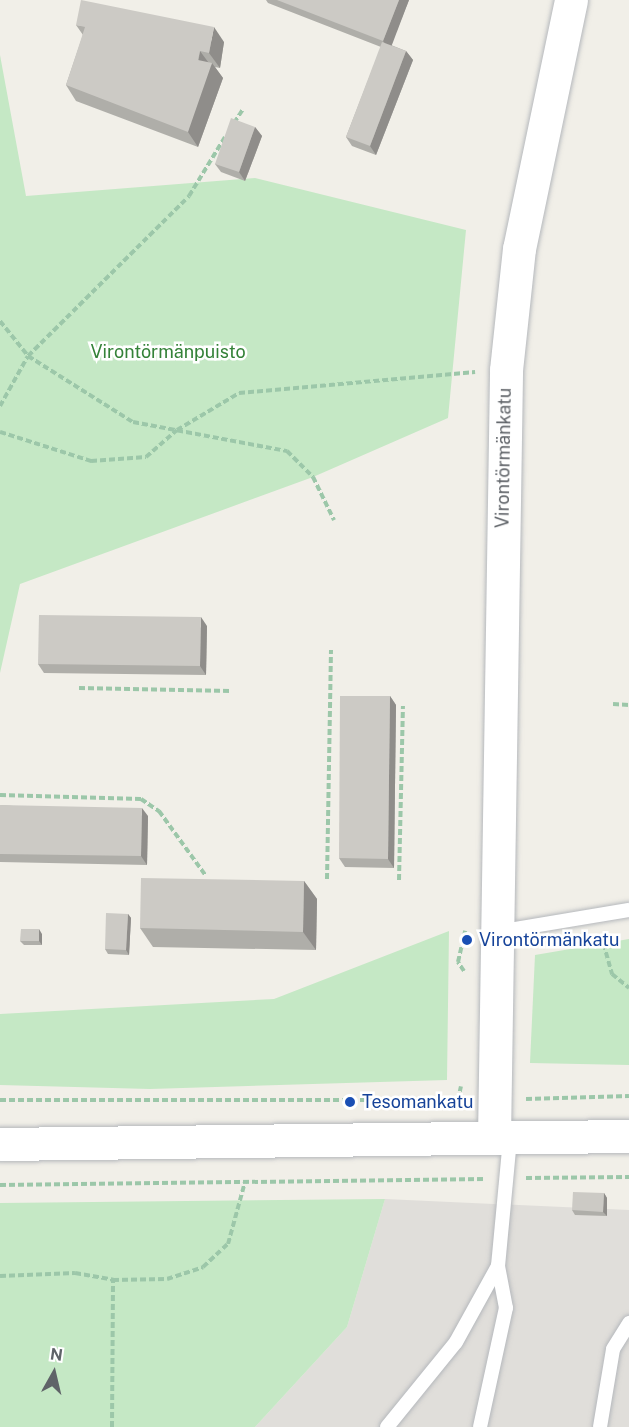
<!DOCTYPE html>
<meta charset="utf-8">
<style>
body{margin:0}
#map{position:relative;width:629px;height:1427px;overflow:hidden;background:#f1efe8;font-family:"Public Sans",sans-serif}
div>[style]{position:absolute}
.industrial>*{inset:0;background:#e0deda}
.green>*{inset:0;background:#c5e8c5}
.path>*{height:4px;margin-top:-2px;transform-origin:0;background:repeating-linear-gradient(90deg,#9cc7a9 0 6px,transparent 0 9px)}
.roads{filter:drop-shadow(0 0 2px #b5b8bc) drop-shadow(0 0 2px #b5b8bc)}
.lane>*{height:14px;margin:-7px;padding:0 7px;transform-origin:7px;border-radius:7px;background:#fff}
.secondary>*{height:33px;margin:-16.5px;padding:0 16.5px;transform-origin:16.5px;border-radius:16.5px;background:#fff}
.wall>*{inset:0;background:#afaea9}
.shaded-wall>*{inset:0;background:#8f8d8a}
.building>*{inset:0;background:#cccac5}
.dots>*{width:16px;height:16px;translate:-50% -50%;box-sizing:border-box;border:3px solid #fff;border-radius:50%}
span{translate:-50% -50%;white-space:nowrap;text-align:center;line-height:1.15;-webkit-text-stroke:5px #fff;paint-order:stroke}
.park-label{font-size:18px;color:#348238}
.street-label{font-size:18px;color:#5f6368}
.transit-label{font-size:18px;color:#164399}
.left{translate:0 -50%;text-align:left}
.north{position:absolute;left:24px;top:1343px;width:60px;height:60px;-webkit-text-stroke:4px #fff;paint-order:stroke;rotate:8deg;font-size:16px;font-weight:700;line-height:24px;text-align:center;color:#5f6368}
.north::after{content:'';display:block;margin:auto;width:21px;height:27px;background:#5f6368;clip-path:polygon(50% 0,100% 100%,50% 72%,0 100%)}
</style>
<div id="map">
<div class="industrial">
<div style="clip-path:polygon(385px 1199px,629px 1210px,629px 1427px,255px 1427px,347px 1327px)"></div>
</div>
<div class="green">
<div style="clip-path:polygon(0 55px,26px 196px,255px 178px,466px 230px,448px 418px,313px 477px,20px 584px,0 673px)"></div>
<div style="clip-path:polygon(449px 931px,447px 1080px,150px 1089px,0 1085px,0 1014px,274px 999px)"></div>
<div style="clip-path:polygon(629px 939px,629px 1065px,530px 1063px,535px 955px)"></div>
<div style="clip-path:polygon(385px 1199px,347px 1327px,255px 1427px,0 1427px,0 1203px)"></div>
</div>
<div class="path">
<div style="left:234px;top:123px;width:17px;rotate:-57deg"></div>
<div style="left:0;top:321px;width:45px;rotate:51.3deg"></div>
<div style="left:28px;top:356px;width:124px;rotate:32.2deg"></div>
<div style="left:133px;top:422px;width:157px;rotate:10.7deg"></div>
<div style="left:287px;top:451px;width:37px;rotate:45deg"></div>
<div style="left:313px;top:477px;width:48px;rotate:64deg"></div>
<div style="left:0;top:406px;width:57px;rotate:-60.8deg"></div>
<div style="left:28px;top:356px;width:227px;rotate:-44.8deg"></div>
<div style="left:189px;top:196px;width:69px;rotate:-58.6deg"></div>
<div style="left:0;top:432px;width:96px;rotate:17.7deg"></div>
<div style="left:91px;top:461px;width:55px;rotate:-4.2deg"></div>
<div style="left:146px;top:457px;width:41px;rotate:-41.1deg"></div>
<div style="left:177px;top:430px;width:72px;rotate:-30.8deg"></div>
<div style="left:239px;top:393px;width:237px;rotate:-5.1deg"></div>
<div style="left:79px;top:688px;width:152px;rotate:1.1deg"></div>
<div style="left:613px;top:704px;width:16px;rotate:4deg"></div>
<div style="left:0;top:795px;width:141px;rotate:1.6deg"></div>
<div style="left:141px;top:799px;width:22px;rotate:34deg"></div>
<div style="left:159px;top:811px;width:80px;rotate:54.1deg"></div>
<div style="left:327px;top:879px;width:229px;rotate:-89deg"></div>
<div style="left:399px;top:880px;width:174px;rotate:-88.7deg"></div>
<div style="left:601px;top:935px;width:41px;rotate:74.2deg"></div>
<div style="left:612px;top:974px;width:22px;rotate:39deg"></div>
<div style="left:464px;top:971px;width:11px;rotate:-124deg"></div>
<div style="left:458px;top:962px;width:32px;rotate:-77deg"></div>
<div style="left:526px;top:1099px;width:103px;rotate:-1.7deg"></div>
<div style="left:0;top:1100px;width:458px"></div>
<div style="left:458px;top:1100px;width:14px;rotate:-78deg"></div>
<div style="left:526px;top:1178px;width:103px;rotate:-0.6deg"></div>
<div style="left:0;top:1185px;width:485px;rotate:-0.7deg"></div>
<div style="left:0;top:1276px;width:75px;rotate:-2.3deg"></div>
<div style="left:75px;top:1273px;width:39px;rotate:10deg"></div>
<div style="left:113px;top:1280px;width:54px;rotate:-1.1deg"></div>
<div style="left:167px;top:1279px;width:38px;rotate:-18deg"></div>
<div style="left:203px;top:1267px;width:34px;rotate:-43deg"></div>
<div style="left:228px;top:1244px;width:64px;rotate:-74.7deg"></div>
<div style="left:112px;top:1427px;width:147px;rotate:-89.6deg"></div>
</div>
<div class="roads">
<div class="lane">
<div style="left:497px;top:932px;width:134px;rotate:-9.5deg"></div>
<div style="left:387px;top:1427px;width:109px;rotate:-50.9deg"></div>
<div style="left:456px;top:1342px;width:87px;rotate:-61.1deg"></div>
<div style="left:480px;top:1427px;width:122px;rotate:-77.7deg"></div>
<div style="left:506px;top:1308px;width:43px;rotate:-100.8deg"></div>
<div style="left:498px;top:1266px;width:129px;rotate:-84.6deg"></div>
<div style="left:600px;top:1427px;width:79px;rotate:-80.5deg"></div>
<div style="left:613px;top:1349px;width:31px;rotate:-58deg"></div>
</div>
<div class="secondary">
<div style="left:494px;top:1138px;width:768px;rotate:-89.1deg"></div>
<div style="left:506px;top:370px;width:122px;rotate:-83.9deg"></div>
<div style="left:519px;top:249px;width:254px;rotate:-78.2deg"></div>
<div style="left:0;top:1144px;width:629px;rotate:-0.73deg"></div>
</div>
</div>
<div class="wall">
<div style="clip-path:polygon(266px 0,409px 0,391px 45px,406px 51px,413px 60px,376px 155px,352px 146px,346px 137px,381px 47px,268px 3px)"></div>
<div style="clip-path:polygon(76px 25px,224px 42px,220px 68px,215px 67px,223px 78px,198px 147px,76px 101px,66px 85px,83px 35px)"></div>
<div style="clip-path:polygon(255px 127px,262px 136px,245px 181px,221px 172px,215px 164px)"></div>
<div style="clip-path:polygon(207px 626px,206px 675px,44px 673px,38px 664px)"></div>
<div style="clip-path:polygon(390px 696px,396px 705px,394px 868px,345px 867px,339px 858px)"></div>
<div style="clip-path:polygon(0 805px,148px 816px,147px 865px,0 862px)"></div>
<div style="clip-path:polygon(304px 881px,317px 899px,316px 950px,153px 947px,140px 928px)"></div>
<div style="clip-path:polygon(128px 914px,131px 918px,129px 955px,108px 954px,105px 949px)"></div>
<div style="clip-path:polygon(42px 934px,42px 945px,24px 945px,20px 941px)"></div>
<div style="clip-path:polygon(604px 1193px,607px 1198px,607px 1216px,575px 1215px,572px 1210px)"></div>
</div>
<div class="shaded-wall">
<div style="clip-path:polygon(399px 0,409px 0,390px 50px,383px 41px)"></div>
<div style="clip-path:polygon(214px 27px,224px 42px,220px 68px,209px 53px)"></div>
<div style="clip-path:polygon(200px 51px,211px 66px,212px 63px,223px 78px,198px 147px,188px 132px)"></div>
<div style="clip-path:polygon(406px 51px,413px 60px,376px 155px,370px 146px)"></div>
<div style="clip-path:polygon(255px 127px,262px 136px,245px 181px,239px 172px)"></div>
<div style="clip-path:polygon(201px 617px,207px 626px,206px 675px,200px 666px)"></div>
<div style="clip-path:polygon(390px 696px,396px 705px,394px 868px,388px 859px)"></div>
<div style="clip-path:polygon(142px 808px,148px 816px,147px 865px,141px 856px)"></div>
<div style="clip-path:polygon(304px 881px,317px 899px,316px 950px,303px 932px)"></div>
<div style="clip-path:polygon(128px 914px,131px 918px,129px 955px,126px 950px)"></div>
<div style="clip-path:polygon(39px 929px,42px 934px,42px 945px,39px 941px)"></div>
<div style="clip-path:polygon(604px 1193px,607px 1198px,607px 1216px,603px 1212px)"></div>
</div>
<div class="building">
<div style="clip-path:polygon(81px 0,214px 27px,209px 53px,200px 51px,198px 60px,212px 63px,188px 132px,66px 85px,85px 27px,76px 25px)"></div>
<div style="clip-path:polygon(277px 0,399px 0,383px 41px)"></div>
<div style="clip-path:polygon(382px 42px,406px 51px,370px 146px,346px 137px)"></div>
<div style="clip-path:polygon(231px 118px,255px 127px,239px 172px,215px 164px)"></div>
<div style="clip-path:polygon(39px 615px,201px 617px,200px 666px,38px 664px)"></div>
<div style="clip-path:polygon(340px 696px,390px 696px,388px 859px,339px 858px)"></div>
<div style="clip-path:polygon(0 805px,142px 808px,141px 856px,0 854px)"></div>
<div style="clip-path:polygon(141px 878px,304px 881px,303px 932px,140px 928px)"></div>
<div style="clip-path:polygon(106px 913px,128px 914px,126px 950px,105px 949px)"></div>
<div style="clip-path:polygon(21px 929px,39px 929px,39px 941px,20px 941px)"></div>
<div style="clip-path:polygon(573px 1192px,604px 1193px,603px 1212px,572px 1210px)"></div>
</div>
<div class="dots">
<div style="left:467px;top:940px;background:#1a4fb4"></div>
<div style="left:350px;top:1102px;background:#1a4fb4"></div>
</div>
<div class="park-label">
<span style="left:168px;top:352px">Virontörmänpuisto</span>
</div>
<div class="street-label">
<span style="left:504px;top:458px;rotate:-89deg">Virontörmänkatu</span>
</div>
<div class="transit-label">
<span class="left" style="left:479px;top:940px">Virontörmänkatu</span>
<span class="left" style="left:362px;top:1102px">Tesomankatu</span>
</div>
<div class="north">N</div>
</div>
